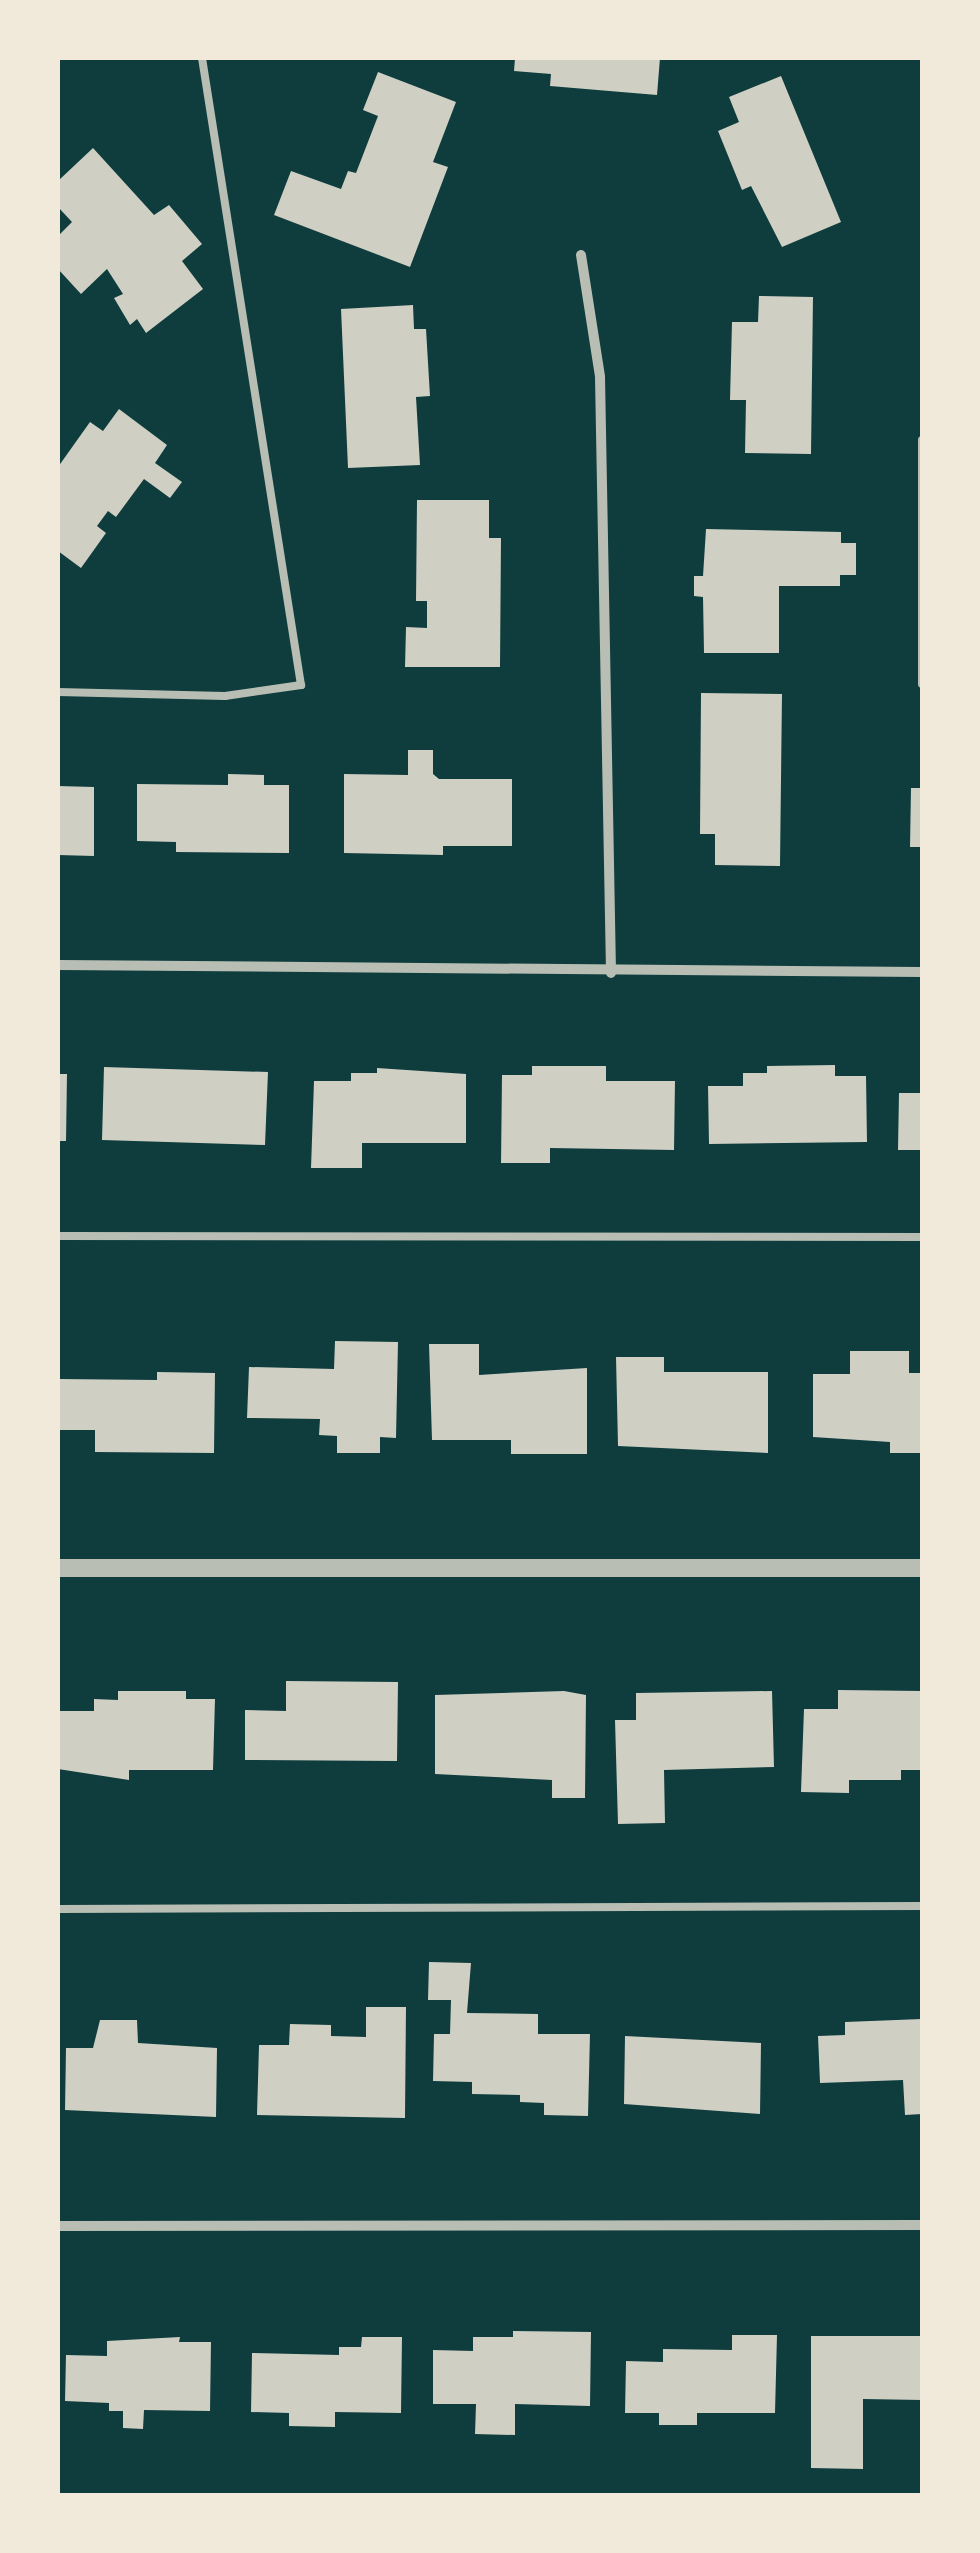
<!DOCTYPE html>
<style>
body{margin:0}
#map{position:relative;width:980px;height:2553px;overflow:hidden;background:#0f3d3e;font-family:"Fira Sans Condensed",sans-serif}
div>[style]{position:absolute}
.building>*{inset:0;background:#cfcfc3}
.service>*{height:8px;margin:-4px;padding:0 4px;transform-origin:4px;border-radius:4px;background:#b8beb3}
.minor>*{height:10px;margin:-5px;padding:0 5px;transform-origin:5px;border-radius:5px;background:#b8beb3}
.tertiary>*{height:18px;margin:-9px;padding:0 9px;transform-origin:9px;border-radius:9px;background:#b8beb3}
span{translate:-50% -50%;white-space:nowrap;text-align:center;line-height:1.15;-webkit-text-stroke:8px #f1e9da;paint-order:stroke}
.frame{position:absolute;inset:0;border:60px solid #f1e9da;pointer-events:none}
</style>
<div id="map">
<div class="building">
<div style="clip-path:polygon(515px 58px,660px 58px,657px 95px,550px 86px,551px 74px,514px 71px)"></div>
<div style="clip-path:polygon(378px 72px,456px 102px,433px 162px,448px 167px,410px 267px,274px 215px,291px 171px,341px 189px,348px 171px,356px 173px,378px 116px,363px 110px)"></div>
<div style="clip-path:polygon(781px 76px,841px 222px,782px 247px,751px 186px,742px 190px,718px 131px,739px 122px,729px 97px)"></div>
<div style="clip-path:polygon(93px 148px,154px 215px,169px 205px,202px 244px,182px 261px,203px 289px,146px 333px,137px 319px,130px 325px,114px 298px,123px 294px,107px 269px,81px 294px,58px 269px,58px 236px,72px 222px,58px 207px,58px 181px)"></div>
<div style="clip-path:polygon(759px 296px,813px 297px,811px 454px,745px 453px,746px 400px,730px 400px,732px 322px,758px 322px)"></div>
<div style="clip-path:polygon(413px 305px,414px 329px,426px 329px,430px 396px,416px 397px,420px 465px,348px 468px,341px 309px)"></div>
<div style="clip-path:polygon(119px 409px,167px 445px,155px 463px,182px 482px,170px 498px,144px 479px,116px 517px,108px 511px,97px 526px,106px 533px,81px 568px,58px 551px,58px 467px,90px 422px,103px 431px)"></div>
<div style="clip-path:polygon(417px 500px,489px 500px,489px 538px,501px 538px,500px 667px,405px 667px,406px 627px,427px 628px,427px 601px,416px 601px)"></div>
<div style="clip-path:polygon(706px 529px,841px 532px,841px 543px,856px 543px,856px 575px,840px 575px,840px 586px,779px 586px,779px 653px,704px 653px,703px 597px,694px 596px,694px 576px,703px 576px)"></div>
<div style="clip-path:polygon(701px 693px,782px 694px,780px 866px,715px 865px,715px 834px,700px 834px)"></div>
<div style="clip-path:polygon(408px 750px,433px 750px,433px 774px,439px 779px,512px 779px,512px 846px,443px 846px,443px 855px,344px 853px,344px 774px,408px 775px)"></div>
<div style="clip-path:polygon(228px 774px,264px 775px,264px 785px,289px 785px,289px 853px,176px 852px,176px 842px,137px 841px,137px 784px,228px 785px)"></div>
<div style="clip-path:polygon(58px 786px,94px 787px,94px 856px,58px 855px)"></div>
<div style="clip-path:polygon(911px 788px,922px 788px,922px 847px,910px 847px)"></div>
<div style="clip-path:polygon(835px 1065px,835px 1076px,866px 1076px,867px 1142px,709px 1144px,708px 1086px,743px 1086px,743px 1073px,767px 1073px,767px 1066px)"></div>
<div style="clip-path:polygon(532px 1066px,606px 1066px,606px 1081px,675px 1081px,674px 1150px,550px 1148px,550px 1163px,501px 1163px,502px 1075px,532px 1075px)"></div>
<div style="clip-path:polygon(104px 1067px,268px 1072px,265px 1145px,102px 1140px)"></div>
<div style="clip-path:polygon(377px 1068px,466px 1074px,466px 1143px,362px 1143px,362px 1168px,311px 1168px,314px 1081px,351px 1081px,351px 1073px,377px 1073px)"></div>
<div style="clip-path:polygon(58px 1074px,67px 1074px,66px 1141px,58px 1141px)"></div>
<div style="clip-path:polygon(899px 1093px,922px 1093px,922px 1150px,898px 1150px)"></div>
<div style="clip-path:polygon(335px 1341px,398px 1342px,396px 1438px,380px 1437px,380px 1453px,337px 1453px,337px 1436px,319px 1435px,320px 1419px,247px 1418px,249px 1367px,334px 1369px)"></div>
<div style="clip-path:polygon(429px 1344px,479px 1344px,479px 1375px,587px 1368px,587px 1454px,511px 1454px,511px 1440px,432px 1440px)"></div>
<div style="clip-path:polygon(850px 1351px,909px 1351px,909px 1373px,922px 1373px,922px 1453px,890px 1453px,890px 1442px,813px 1437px,813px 1374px,850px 1374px)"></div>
<div style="clip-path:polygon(616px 1357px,664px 1357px,664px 1372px,768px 1372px,768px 1453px,618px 1446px)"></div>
<div style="clip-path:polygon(157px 1372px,215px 1373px,214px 1453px,95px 1452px,95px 1430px,58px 1430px,58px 1379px,157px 1380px)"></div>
<div style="clip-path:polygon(286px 1681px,398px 1682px,397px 1761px,245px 1760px,245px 1710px,286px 1711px)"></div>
<div style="clip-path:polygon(838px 1690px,922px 1691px,922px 1770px,901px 1770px,901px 1780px,849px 1780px,849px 1793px,801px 1792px,804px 1709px,838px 1709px)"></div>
<div style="clip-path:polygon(118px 1691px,186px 1691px,186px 1699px,215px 1699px,213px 1770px,129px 1770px,129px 1780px,58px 1769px,58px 1711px,94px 1711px,94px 1699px,118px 1700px)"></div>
<div style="clip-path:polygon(564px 1691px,586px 1695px,585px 1798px,552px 1798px,552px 1780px,435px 1774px,435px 1695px)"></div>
<div style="clip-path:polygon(772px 1691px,774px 1767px,664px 1770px,665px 1823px,618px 1824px,615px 1720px,636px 1720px,636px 1693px)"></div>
<div style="clip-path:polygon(429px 1962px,471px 1963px,467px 2013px,538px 2014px,538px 2034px,590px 2034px,588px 2116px,544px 2115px,544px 2103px,520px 2102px,520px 2095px,472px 2094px,472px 2082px,433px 2081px,434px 2034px,450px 2034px,451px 2000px,428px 2000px)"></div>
<div style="clip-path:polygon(366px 2007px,406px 2007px,405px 2118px,257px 2115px,259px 2045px,289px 2045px,290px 2024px,331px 2025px,331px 2036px,366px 2037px)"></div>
<div style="clip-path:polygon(922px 2019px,922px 2114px,905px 2115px,903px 2080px,820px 2083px,818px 2036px,845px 2035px,845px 2022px)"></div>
<div style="clip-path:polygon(100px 2020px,137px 2020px,138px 2043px,217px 2048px,216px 2117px,65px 2110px,66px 2048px,93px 2048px)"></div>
<div style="clip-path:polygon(625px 2036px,761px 2043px,760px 2114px,624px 2104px)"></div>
<div style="clip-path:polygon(513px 2331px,591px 2332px,590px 2406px,515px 2404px,515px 2435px,475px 2434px,476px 2404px,433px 2404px,433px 2350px,473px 2351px,473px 2337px,513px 2337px)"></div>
<div style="clip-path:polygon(732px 2335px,777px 2335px,775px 2413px,697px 2413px,697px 2425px,659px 2425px,659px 2413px,625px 2413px,626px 2361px,663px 2362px,663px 2349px,732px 2350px)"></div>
<div style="clip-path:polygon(811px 2336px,922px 2336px,922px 2400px,863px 2399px,863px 2469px,811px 2468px)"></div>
<div style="clip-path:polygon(180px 2337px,179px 2342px,211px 2342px,210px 2411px,144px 2410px,143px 2429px,123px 2428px,123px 2411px,109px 2411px,109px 2403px,65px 2401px,66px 2355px,107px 2356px,107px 2341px)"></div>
<div style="clip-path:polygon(362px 2337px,402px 2337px,401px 2413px,335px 2412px,335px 2427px,289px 2426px,289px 2413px,251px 2412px,252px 2353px,339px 2355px,339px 2347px,361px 2347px)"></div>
</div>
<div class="service">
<div style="left:922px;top:440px;width:244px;rotate:90deg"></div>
<div style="left:58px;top:692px;width:167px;rotate:1.4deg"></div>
<div style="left:225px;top:696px;width:77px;rotate:-8.2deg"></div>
<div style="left:301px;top:685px;width:635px;rotate:-98.97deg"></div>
<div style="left:58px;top:1236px;width:864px;rotate:0.07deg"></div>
<div style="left:58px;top:1909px;width:864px;rotate:-0.2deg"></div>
</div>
<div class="minor">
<div style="left:581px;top:255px;width:123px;rotate:81.1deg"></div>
<div style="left:600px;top:377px;width:596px;rotate:88.94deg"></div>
<div style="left:58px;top:965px;width:864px;rotate:0.46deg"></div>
<div style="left:58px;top:2226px;width:864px;rotate:-0.07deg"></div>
</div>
<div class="tertiary">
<div style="left:58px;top:1568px;width:864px"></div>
</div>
<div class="frame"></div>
</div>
